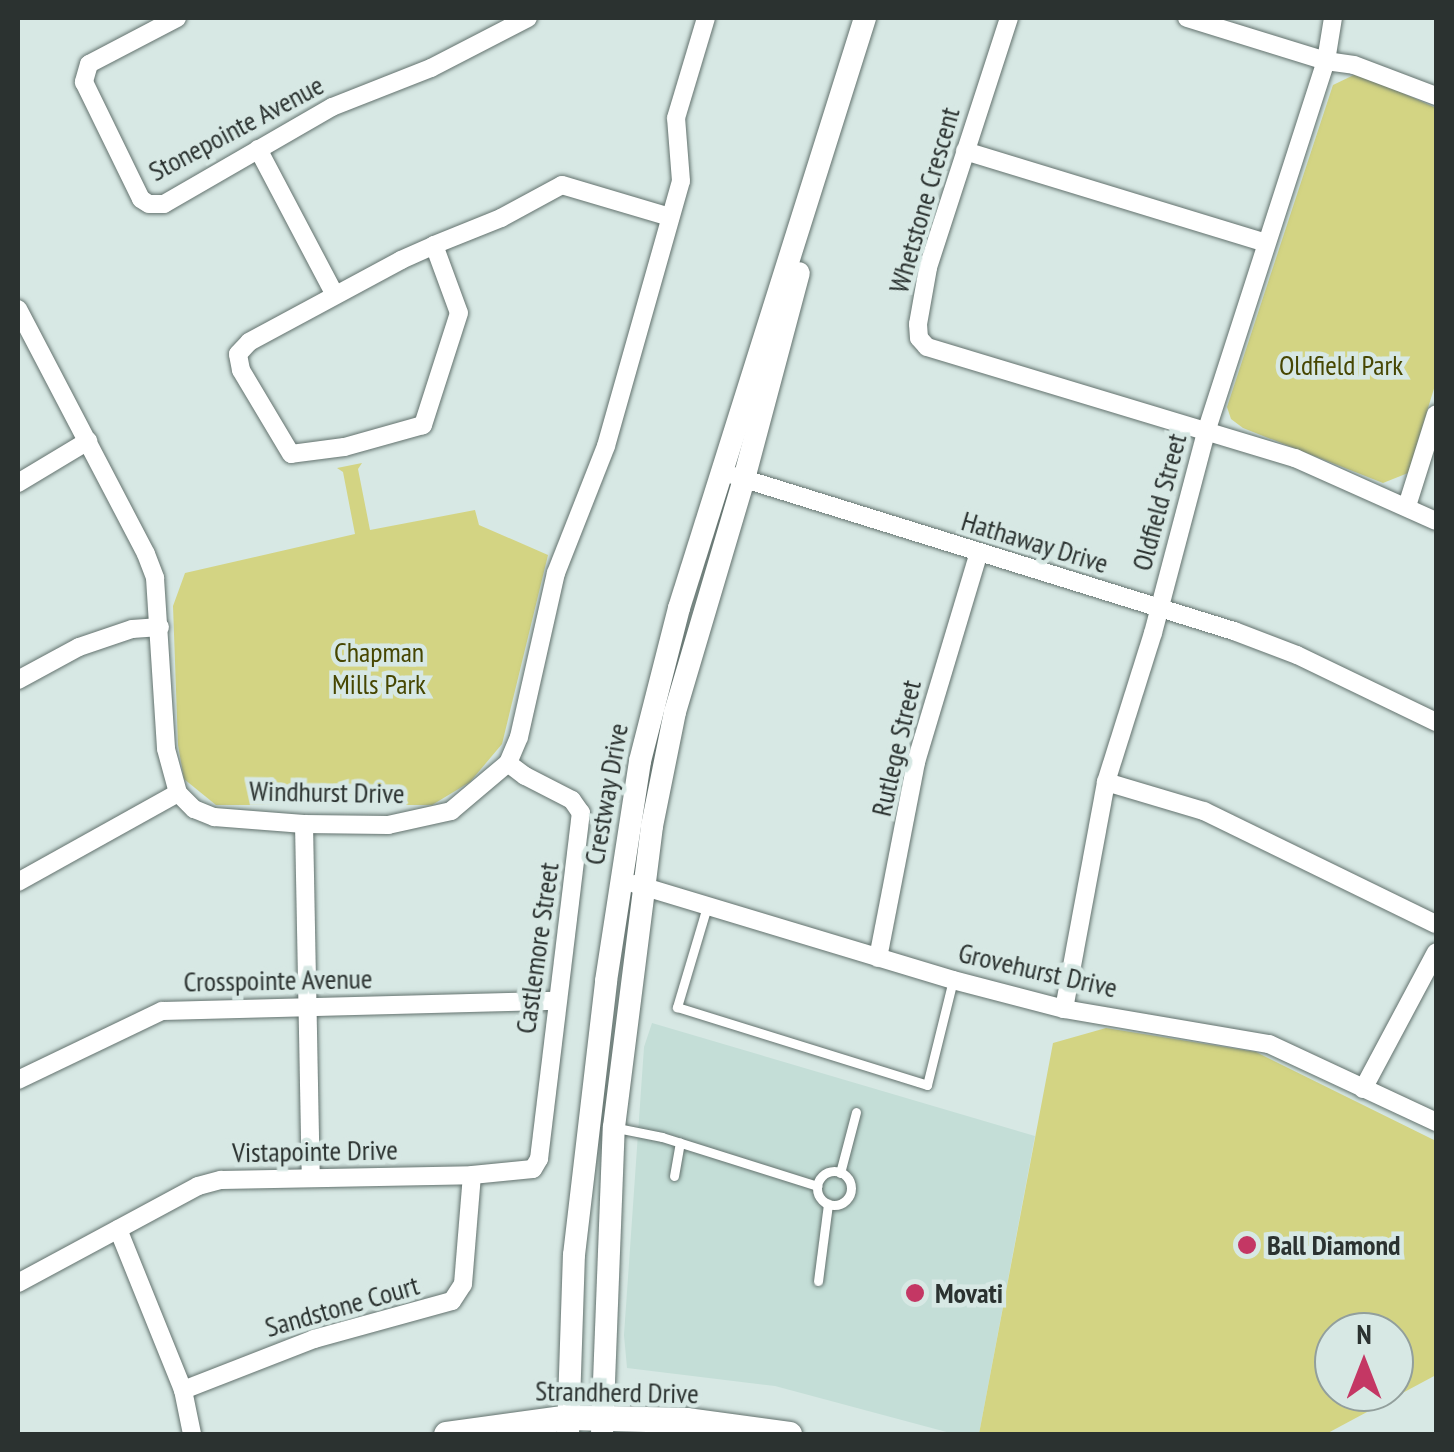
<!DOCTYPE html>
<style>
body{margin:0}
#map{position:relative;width:1454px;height:1452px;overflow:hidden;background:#d7e8e4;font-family:"PT Sans Narrow",sans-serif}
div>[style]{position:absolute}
.built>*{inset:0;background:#c4ded7}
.green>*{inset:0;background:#d3d483}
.roads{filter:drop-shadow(0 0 2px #63726e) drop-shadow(0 0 2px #63726e)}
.service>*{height:9px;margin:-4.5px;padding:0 4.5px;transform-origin:4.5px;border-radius:4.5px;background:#fff}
.service>.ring{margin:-4.5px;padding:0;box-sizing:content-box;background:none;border:9px solid #fff;border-radius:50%}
.minor>*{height:18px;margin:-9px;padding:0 9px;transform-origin:9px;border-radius:9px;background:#fff}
.tertiary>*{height:22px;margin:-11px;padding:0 11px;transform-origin:11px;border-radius:11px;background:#fff}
.secondary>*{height:25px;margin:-12.5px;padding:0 12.5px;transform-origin:12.5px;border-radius:12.5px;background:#fff}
.dots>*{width:28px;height:28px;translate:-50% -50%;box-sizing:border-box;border:5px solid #d7e8e4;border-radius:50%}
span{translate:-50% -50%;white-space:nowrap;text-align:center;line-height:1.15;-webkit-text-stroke:9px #d7e8e4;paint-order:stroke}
.street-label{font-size:28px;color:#2b3230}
.park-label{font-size:28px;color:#464601}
.poi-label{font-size:28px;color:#2b3230;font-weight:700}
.left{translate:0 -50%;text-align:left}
.frame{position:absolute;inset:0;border:20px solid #2b3230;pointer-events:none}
.north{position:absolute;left:1314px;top:1312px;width:100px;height:100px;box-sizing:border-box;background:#d7e8e4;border:2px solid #929f9c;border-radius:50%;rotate:0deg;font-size:28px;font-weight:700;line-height:40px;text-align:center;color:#2b3230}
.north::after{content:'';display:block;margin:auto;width:35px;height:45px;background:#c43764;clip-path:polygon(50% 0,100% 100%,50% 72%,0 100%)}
</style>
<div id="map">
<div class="built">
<div style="clip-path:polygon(652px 1023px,1035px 1136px,979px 1434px,954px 1434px,775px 1386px,627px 1368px,624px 1335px,644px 1047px)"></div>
</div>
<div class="green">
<div style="clip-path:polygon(1358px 73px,1436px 108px,1436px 382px,1408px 473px,1383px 483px,1243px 428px,1231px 419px,1227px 407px,1333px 85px)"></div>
<div style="clip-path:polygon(362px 463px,358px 469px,370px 530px,475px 510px,479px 525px,548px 555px,502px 744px,470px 782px,432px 805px,216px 805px,184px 779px,178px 745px,173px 606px,185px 573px,355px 534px,343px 472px,337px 468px)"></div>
<div style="clip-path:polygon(evenodd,1106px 1028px,1256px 1052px,1436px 1141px,1436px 1375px,1326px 1434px,979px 1434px,1053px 1043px,1106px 1028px,1334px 1332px,1394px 1332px,1394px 1392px,1334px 1392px,1334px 1332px)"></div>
</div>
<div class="roads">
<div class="service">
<div style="left:708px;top:903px;width:109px;rotate:106.6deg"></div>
<div style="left:677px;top:1007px;width:262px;rotate:17.3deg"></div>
<div style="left:927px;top:1085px;width:108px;rotate:-76.1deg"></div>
<div style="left:617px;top:1128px;width:46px;rotate:11.3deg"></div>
<div style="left:662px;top:1137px;width:163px;rotate:17.5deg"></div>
<div class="ring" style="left:817px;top:1171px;width:25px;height:25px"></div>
<div style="left:840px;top:1173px;width:63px;rotate:-75.3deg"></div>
<div style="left:674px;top:1176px;width:34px;rotate:-80deg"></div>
<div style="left:818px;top:1281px;width:78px;rotate:-82.6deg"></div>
</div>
<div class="minor">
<div style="left:177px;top:18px;width:99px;rotate:152.4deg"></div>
<div style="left:89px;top:64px;width:19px;rotate:106deg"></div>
<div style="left:84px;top:82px;width:130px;rotate:64deg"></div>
<div style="left:141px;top:199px;width:9px;rotate:32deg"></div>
<div style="left:149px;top:204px;width:15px"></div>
<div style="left:164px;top:204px;width:194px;rotate:-30deg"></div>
<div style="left:332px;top:107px;width:106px;rotate:-21.5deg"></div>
<div style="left:431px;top:68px;width:109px;rotate:-27.3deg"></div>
<div style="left:1009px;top:18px;width:263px;rotate:108deg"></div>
<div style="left:928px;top:268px;width:57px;rotate:100.1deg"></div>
<div style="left:918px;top:324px;width:14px;rotate:86deg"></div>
<div style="left:919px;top:338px;width:12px;rotate:48deg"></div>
<div style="left:927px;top:347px;width:384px;rotate:16.8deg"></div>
<div style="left:1295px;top:458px;width:154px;rotate:24.1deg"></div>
<div style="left:1187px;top:18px;width:145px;rotate:17.2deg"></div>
<div style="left:1326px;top:61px;width:28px;rotate:8deg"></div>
<div style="left:1354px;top:65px;width:88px;rotate:20.7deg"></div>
<div style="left:258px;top:149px;width:165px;rotate:62.2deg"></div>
<div style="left:965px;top:151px;width:315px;rotate:17deg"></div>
<div style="left:434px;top:245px;width:72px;rotate:69.8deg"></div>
<div style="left:459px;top:313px;width:118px;rotate:107.8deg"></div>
<div style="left:423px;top:425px;width:82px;rotate:164.4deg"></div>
<div style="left:344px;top:447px;width:53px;rotate:172.5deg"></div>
<div style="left:291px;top:454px;width:98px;rotate:-120.8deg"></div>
<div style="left:241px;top:370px;width:16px;rotate:-101deg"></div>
<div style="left:238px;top:354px;width:16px;rotate:-47deg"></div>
<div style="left:249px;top:342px;width:173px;rotate:-28.3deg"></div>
<div style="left:401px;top:260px;width:36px;rotate:-24deg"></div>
<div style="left:434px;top:245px;width:72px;rotate:-21.9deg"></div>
<div style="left:501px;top:218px;width:69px;rotate:-28.4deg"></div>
<div style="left:562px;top:185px;width:113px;rotate:16.5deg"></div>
<div style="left:18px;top:309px;width:276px;rotate:62.4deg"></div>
<div style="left:146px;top:554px;width:26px;rotate:69deg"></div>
<div style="left:155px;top:578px;width:171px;rotate:86.3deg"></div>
<div style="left:166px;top:749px;width:46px;rotate:74.7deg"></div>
<div style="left:178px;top:793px;width:23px;rotate:45deg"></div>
<div style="left:194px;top:809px;width:22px;rotate:22deg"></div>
<div style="left:214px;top:817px;width:90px;rotate:4.4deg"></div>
<div style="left:304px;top:824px;width:84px;rotate:0.7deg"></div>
<div style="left:388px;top:825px;width:65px;rotate:-12.5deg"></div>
<div style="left:451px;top:811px;width:75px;rotate:-40.1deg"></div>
<div style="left:508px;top:763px;width:28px;rotate:-67deg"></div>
<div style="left:519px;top:737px;width:168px;rotate:-77.3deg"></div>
<div style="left:556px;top:573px;width:136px;rotate:-68.5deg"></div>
<div style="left:606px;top:446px;width:275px;rotate:-74.2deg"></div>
<div style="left:681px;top:181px;width:63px;rotate:-94.5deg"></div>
<div style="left:676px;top:118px;width:104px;rotate:-73.3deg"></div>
<div style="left:735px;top:476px;width:523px;rotate:17.26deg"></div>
<div style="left:1234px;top:631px;width:67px;rotate:20.9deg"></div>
<div style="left:1297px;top:655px;width:154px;rotate:25.7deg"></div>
<div style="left:18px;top:483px;width:82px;rotate:-31deg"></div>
<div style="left:1407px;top:506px;width:96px;rotate:-72.5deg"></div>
<div style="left:18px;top:680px;width:69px;rotate:-28.4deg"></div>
<div style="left:79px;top:647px;width:56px;rotate:-18.8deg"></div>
<div style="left:132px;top:629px;width:28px;rotate:-4deg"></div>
<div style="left:1106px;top:782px;width:102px;rotate:16.5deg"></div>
<div style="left:1204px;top:811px;width:258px;rotate:26deg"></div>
<div style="left:304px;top:824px;width:354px;rotate:88.9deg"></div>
<div style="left:18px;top:882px;width:183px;rotate:-29.1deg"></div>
<div style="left:635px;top:884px;width:332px;rotate:16.8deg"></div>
<div style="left:953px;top:980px;width:115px;rotate:14.6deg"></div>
<div style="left:1064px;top:1009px;width:208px;rotate:9.7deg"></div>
<div style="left:1269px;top:1044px;width:184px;rotate:25deg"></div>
<div style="left:878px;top:958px;width:200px;rotate:-79deg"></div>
<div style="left:916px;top:762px;width:216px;rotate:-73.3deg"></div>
<div style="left:1064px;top:1009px;width:231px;rotate:-79.5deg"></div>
<div style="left:1106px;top:782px;width:156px;rotate:-72.5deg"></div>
<div style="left:1153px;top:633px;width:211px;rotate:-75.2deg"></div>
<div style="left:1207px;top:429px;width:387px;rotate:-72.1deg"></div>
<div style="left:1326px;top:61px;width:44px;rotate:-80.8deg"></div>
<div style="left:18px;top:1080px;width:160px;rotate:-25.6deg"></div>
<div style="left:162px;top:1011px;width:395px;rotate:-1.5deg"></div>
<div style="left:1363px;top:1089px;width:155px;rotate:-61.9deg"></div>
<div style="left:118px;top:1229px;width:174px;rotate:68deg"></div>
<div style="left:183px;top:1390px;width:45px;rotate:78.4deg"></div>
<div style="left:18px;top:1283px;width:204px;rotate:-28.3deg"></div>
<div style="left:198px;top:1186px;width:24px;rotate:-15deg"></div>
<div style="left:221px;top:1180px;width:251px;rotate:-1.1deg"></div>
<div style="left:472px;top:1175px;width:61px;rotate:-5.6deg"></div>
<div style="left:533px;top:1169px;width:12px;rotate:-59deg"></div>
<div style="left:539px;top:1159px;width:349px;rotate:-83.1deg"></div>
<div style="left:581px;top:813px;width:16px;rotate:-125deg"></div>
<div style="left:572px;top:800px;width:53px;rotate:-152.9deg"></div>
<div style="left:525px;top:776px;width:21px;rotate:-143deg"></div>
<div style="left:183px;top:1390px;width:141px;rotate:-21.3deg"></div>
<div style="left:314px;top:1339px;width:143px;rotate:-15.4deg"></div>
<div style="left:452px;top:1301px;width:20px;rotate:-57deg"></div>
<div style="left:463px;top:1284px;width:109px;rotate:-85.3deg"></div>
</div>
<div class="tertiary">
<div style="left:568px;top:1434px;width:179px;rotate:-88.1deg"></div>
<div style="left:574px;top:1255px;width:276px;rotate:-83.3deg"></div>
<div style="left:606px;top:981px;width:223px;rotate:-81.2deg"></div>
<div style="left:640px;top:761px;width:158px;rotate:-75.7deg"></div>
<div style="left:679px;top:608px;width:619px;rotate:-72.5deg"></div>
<div style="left:602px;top:1434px;width:307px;rotate:-87.8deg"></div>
<div style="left:614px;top:1127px;width:303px;rotate:-82.8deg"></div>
<div style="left:652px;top:826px;width:116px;rotate:-78.6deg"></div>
<div style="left:675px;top:712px;width:243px;rotate:-73.5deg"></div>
<div style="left:744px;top:479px;width:213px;rotate:-75.1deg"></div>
</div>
<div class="secondary">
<div style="left:446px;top:1434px;width:123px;rotate:-7.9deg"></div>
<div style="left:568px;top:1417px;width:118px;rotate:1.5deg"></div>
<div style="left:686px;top:1420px;width:104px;rotate:7.7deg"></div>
</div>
</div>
<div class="dots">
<div style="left:1247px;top:1245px;background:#c43764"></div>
<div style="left:915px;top:1293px;background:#c43764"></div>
</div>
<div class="street-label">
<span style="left:236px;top:128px;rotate:-28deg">Stonepointe Avenue</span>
<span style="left:924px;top:200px;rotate:-74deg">Whetstone Crescent</span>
<span style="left:1159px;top:502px;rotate:-75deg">Oldfield Street</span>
<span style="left:1035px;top:542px;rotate:17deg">Hathaway Drive</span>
<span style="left:896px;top:748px;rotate:-77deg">Rutlege Street</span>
<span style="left:327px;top:792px;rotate:1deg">Windhurst Drive</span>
<span style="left:606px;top:794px;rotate:-80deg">Crestway Drive</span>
<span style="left:537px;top:948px;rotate:-82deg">Castlemore Street</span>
<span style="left:1038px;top:970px;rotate:13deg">Grovehurst Drive</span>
<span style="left:278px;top:980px;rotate:-1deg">Crosspointe Avenue</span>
<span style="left:315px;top:1151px;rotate:-1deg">Vistapointe Drive</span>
<span style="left:342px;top:1306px;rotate:-16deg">Sandstone Court</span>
<span style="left:617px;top:1392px;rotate:1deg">Strandherd Drive</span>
</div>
<div class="park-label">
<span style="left:1341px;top:365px">Oldfield Park</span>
<span style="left:379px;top:668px">Chapman<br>Mills Park</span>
</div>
<div class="poi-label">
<span class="left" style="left:1267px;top:1245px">Ball Diamond</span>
<span class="left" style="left:935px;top:1293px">Movati</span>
</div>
<div class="frame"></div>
<div class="north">N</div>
</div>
